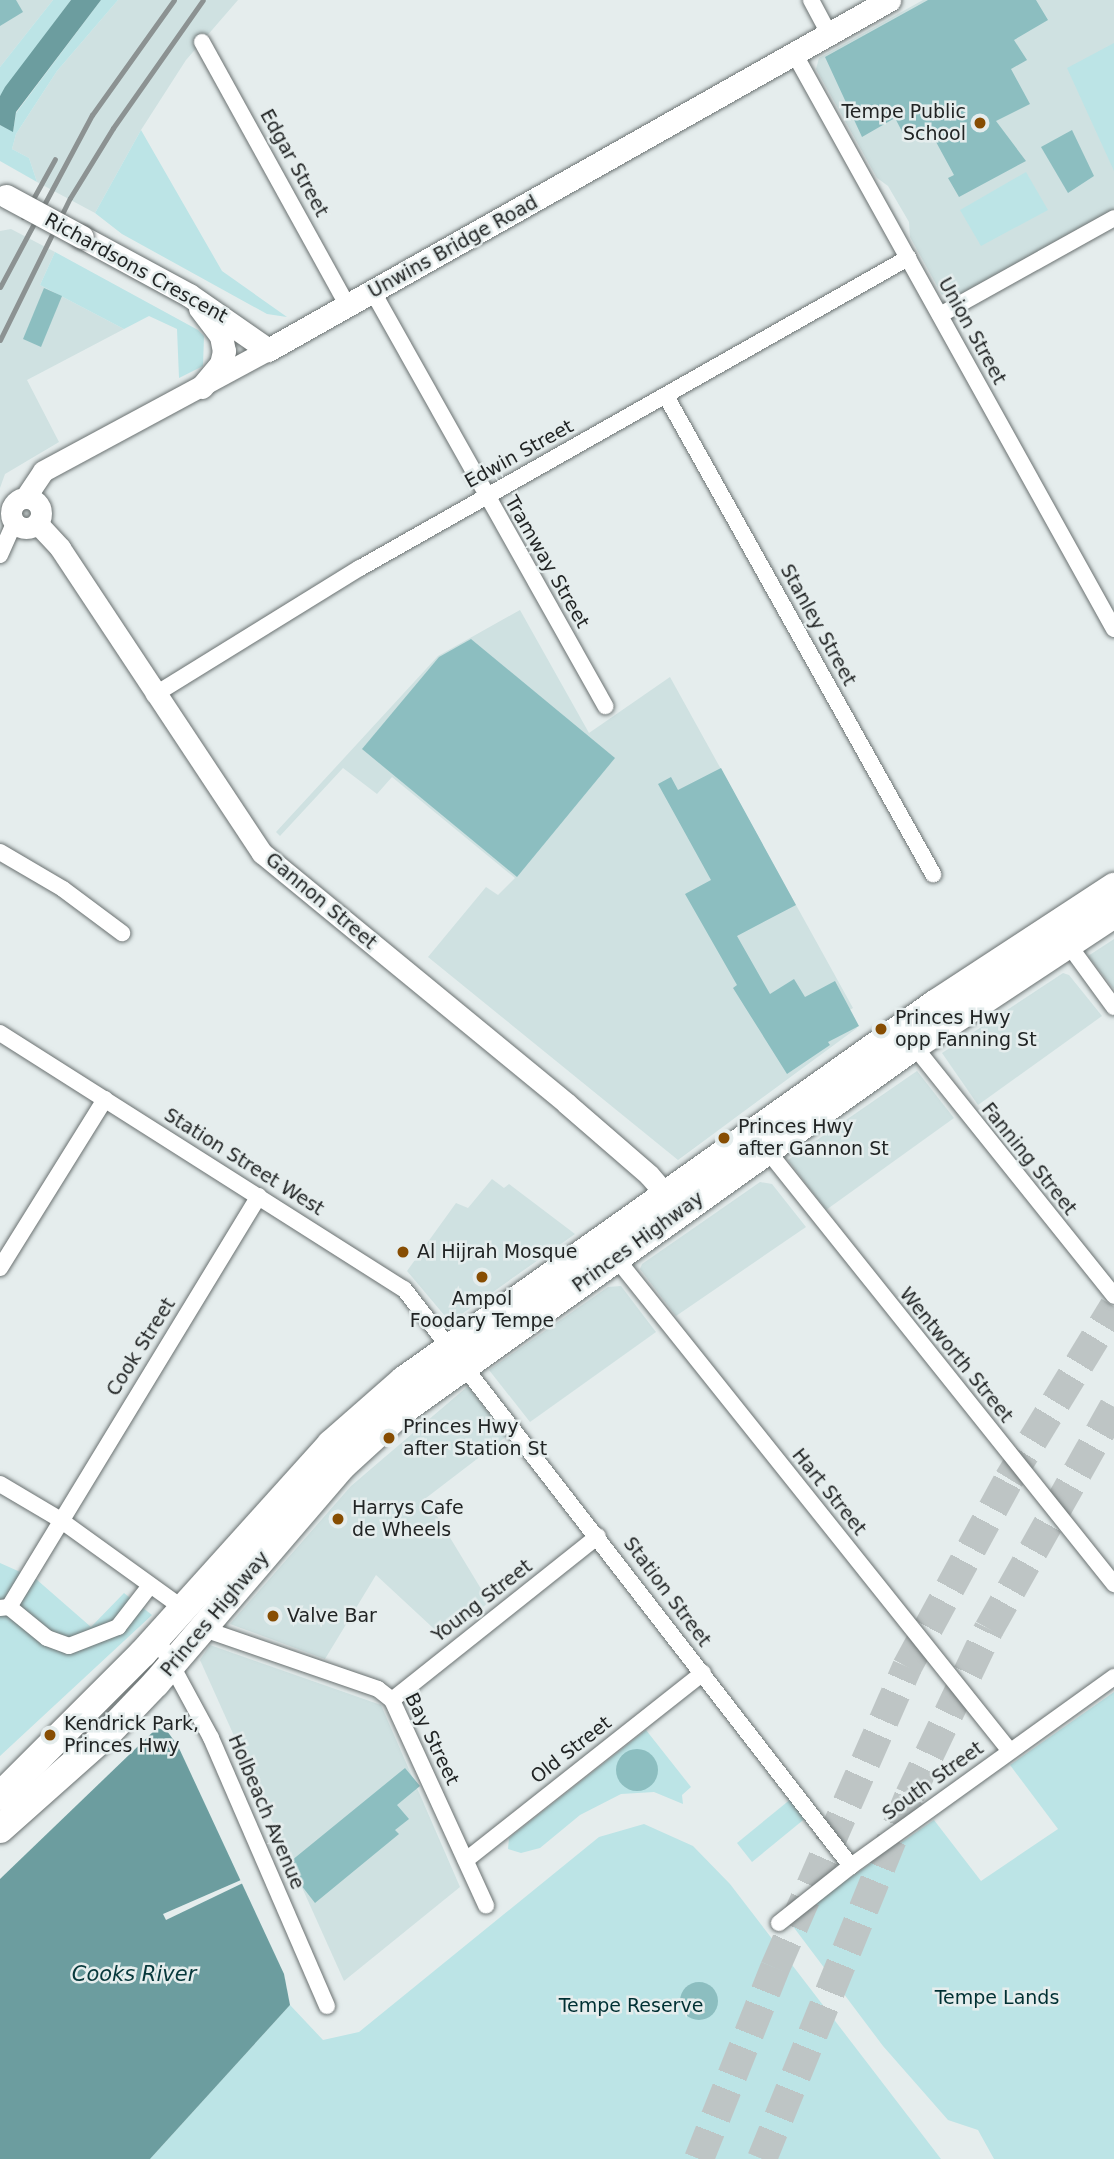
<!DOCTYPE html>
<style>
body{margin:0}
#map{position:relative;width:1114px;height:2159px;overflow:hidden;background:#e5eded;font-family:"DejaVu Sans",sans-serif}
div>[style]{position:absolute}
.built>*{inset:0;background:#cfe1e1}
.green>*{inset:0;background:#bce4e6}
.water>*{inset:0;background:#6c9d9f}
.pier>*{inset:0;background:#e5eded}
.building>*{inset:0;background:#8cbec0}
.round{border-radius:50%}
.motorway-tunnel>*{height:30px;margin-top:-15px;transform-origin:0;background:repeating-linear-gradient(90deg,#bec5c5 0 30px,transparent 0 45px)}
.roads{filter:drop-shadow(0 0 2px #6a7171) drop-shadow(0 0 2px #6a7171)}
.minor>*{height:16px;margin:-8px;padding:0 8px;transform-origin:8px;border-radius:8px;background:#fff}
.tertiary>*{height:21px;margin:-10.5px;padding:0 10.5px;transform-origin:10.5px;border-radius:10.5px;background:#fff}
.tertiary>.ring{margin:-10.5px;padding:0;box-sizing:content-box;background:none;border:21px solid #fff;border-radius:50%}
.secondary>*{height:23px;margin:-11.5px;padding:0 11.5px;transform-origin:11.5px;border-radius:11.5px;background:#fff}
.trunk>*{height:28px;margin:-14px;padding:0 14px;transform-origin:14px;border-radius:14px;background:#fff}
.rail>*{height:5px;margin:-2.5px;padding:0 2.5px;transform-origin:2.5px;border-radius:2.5px;background:#8c9292}
.bridges{filter:drop-shadow(0 0 2px #6a7171) drop-shadow(0 0 2px #6a7171)}
.secondary-bridge>*{height:23px;margin:-11.5px;padding:0 11.5px;transform-origin:11.5px;border-radius:11.5px;background:#fff}
.dots>*{width:19px;height:19px;translate:-50% -50%;box-sizing:border-box;border:4px solid #e5eded;border-radius:50%}
span{translate:-50% -50%;white-space:nowrap;text-align:center;line-height:1.15;-webkit-text-stroke:5px #e5eded;paint-order:stroke}
.poi-label{font-size:19px;color:#212424}
.right{translate:-100% -50%;text-align:right}
.left{translate:0 -50%;text-align:left}
.street-label{font-size:19px;color:#212424}
.park-label{font-size:19px;color:#003033}
.water-label{font-size:21px;color:#08393c;font-style:italic}
</style>
<div id="map">
<div class="built">
<div style="clip-path:polygon(0 0,53px 0,0 67px)"></div>
<div style="clip-path:polygon(118px 0,238px 0,186px 60px,141px 130px,95px 213px,37px 182px,29px 158px,12px 149px,16px 134px,57px 71px)"></div>
<div style="clip-path:polygon(923px 0,1114px 0,1114px 209px,955px 297px,942px 295px,910px 237px,909px 222px,888px 186px,877px 178px,816px 69px,819px 58px)"></div>
<div style="clip-path:polygon(11px 229px,55px 252px,40px 285px,124px 329px,27px 380px,59px 442px,5px 474px,0 488px,0 231px)"></div>
<div style="clip-path:polygon(520px 610px,589px 733px,670px 677px,853px 1008px,848px 1011px,857px 1028px,678px 1160px,428px 957px,486px 887px,498px 895px,515px 878px,392px 777px,377px 794px,343px 768px,280px 836px,276px 832px,438px 656px)"></div>
<div style="clip-path:polygon(1114px 939px,1114px 989px,1088px 956px)"></div>
<div style="clip-path:polygon(1063px 973px,1069px 975px,1102px 1016px,978px 1105px,942px 1053px)"></div>
<div style="clip-path:polygon(917px 1071px,954px 1118px,826px 1210px,788px 1160px)"></div>
<div style="clip-path:polygon(492px 1179px,504px 1188px,509px 1184px,575px 1234px,456px 1318px,445px 1316px,407px 1271px,456px 1203px,468px 1208px)"></div>
<div style="clip-path:polygon(760px 1182px,772px 1184px,806px 1227px,676px 1316px,640px 1269px,642px 1264px)"></div>
<div style="clip-path:polygon(621px 1286px,656px 1332px,530px 1422px,489px 1370px,608px 1287px)"></div>
<div style="clip-path:polygon(468px 1386px,507px 1436px,426px 1498px,489px 1602px,445px 1639px,376px 1575px,325px 1659px,230px 1624px,351px 1486px)"></div>
<div style="clip-path:polygon(210px 1645px,381px 1705px,460px 1887px,344px 1981px,200px 1660px)"></div>
</div>
<div class="green">
<div style="clip-path:polygon(53px 0,71px 0,0 96px,0 67px)"></div>
<div style="clip-path:polygon(101px 0,118px 0,57px 71px,16px 134px,12px 149px,29px 158px,37px 182px,0 161px,0 125px,13px 131px,16px 113px)"></div>
<div style="clip-path:polygon(1114px 43px,1114px 171px,1067px 68px)"></div>
<div style="clip-path:polygon(141px 130px,222px 271px,287px 317px,267px 314px,122px 234px,95px 213px)"></div>
<div style="clip-path:polygon(1026px 172px,1048px 210px,981px 246px,960px 210px)"></div>
<div style="clip-path:polygon(55px 252px,198px 330px,204px 336px,203px 366px,179px 378px,177px 329px,149px 316px,124px 329px,40px 285px)"></div>
<div style="clip-path:polygon(0 1563px,36px 1579px,91px 1627px,124px 1593px,152px 1615px,0 1756px)"></div>
<div style="clip-path:polygon(1114px 1692px,1114px 2159px,994px 2159px,978px 2130px,948px 2120px,883px 2046px,792px 1925px,793px 1917px,934px 1820px,981px 1881px,1058px 1829px,1010px 1765px)"></div>
<div style="clip-path:polygon(646px 1730px,691px 1787px,682px 1795px,683px 1804px,654px 1792px,621px 1794px,580px 1815px,540px 1848px,521px 1853px,508px 1849px,509px 1838px)"></div>
<div style="clip-path:polygon(797px 1794px,813px 1812px,752px 1862px,737px 1843px)"></div>
<div style="clip-path:polygon(644px 1824px,693px 1846px,730px 1884px,941px 2159px,150px 2159px,290px 2005px,323px 2040px,359px 2032px,599px 1837px)"></div>
</div>
<div class="water">
<div style="clip-path:polygon(71px 0,101px 0,16px 112px,13px 132px,0 125px,0 96px,5px 87px)"></div>
<div style="clip-path:polygon(157px 1728px,167px 1731px,178px 1746px,284px 1974px,290px 2005px,150px 2159px,0 2159px,0 1879px)"></div>
</div>
<div class="pier">
<div style="clip-path:polygon(241px 1880px,243px 1883px,166px 1920px,163px 1914px)"></div>
</div>
<div class="building">
<div style="clip-path:polygon(0 0,16px 0,23px 12px,0 26px)"></div>
<div style="clip-path:polygon(928px 0,1036px 0,1048px 20px,1014px 40px,1027px 60px,1011px 69px,1030px 104px,996px 121px,1026px 161px,959px 197px,948px 178px,954px 175px,929px 129px,907px 141px,895px 118px,862px 137px,825px 57px)"></div>
<div style="clip-path:polygon(1072px 130px,1094px 176px,1068px 193px,1041px 147px)"></div>
<div style="clip-path:polygon(44px 288px,62px 296px,41px 347px,23px 339px)"></div>
<div style="clip-path:polygon(471px 639px,615px 758px,517px 877px,362px 749px,439px 657px)"></div>
<div style="clip-path:polygon(721px 768px,796px 905px,737px 936px,770px 994px,794px 979px,805px 997px,835px 981px,859px 1026px,828px 1042px,830px 1045px,787px 1074px,733px 988px,737px 985px,685px 894px,711px 880px,658px 784px,671px 777px,678px 790px)"></div>
<div class="round" style="left:616px;top:1749px;width:42px;height:42px"></div>
<div style="clip-path:polygon(405px 1768px,420px 1786px,397px 1805px,409px 1819px,395px 1830px,399px 1834px,315px 1903px,301px 1885px,291px 1861px)"></div>
<div class="round" style="left:680px;top:1982px;width:38px;height:38px"></div>
</div>
<div class="motorway-tunnel">
<div style="left:699px;top:2159px;width:206px;rotate:-68.3deg"></div>
<div style="left:775px;top:1968px;width:329px;rotate:-66.3deg"></div>
<div style="left:907px;top:1667px;width:214px;rotate:-61.5deg"></div>
<div style="left:1009px;top:1479px;width:202px;rotate:-58.6deg"></div>
<div style="left:762px;top:2159px;width:393px;rotate:-67.9deg"></div>
<div style="left:910px;top:1795px;width:184px;rotate:-64.6deg"></div>
<div style="left:989px;top:1629px;width:255px;rotate:-60.6deg"></div>
</div>
<div class="roads">
<div class="minor">
<div style="left:811px;top:0;width:38px;rotate:62deg"></div>
<div style="left:202px;top:42px;width:302px;rotate:61.1deg"></div>
<div style="left:794px;top:53px;width:659px;rotate:60.95deg"></div>
<div style="left:373px;top:292px;width:475px;rotate:60.7deg"></div>
<div style="left:940px;top:315px;width:199px;rotate:-29.1deg"></div>
<div style="left:666px;top:396px;width:548px;rotate:60.81deg"></div>
<div style="left:0;top:555px;width:35px;rotate:-66deg"></div>
<div style="left:154px;top:695px;width:242px;rotate:-31.7deg"></div>
<div style="left:360px;top:568px;width:630px;rotate:-29.5deg"></div>
<div style="left:0;top:852px;width:73px;rotate:30.4deg"></div>
<div style="left:63px;top:889px;width:74px;rotate:36.7deg"></div>
<div style="left:1068px;top:944px;width:78px;rotate:53.9deg"></div>
<div style="left:0;top:1033px;width:478px;rotate:32.4deg"></div>
<div style="left:404px;top:1289px;width:730px;rotate:52.24deg"></div>
<div style="left:914px;top:1046px;width:320px;rotate:51.3deg"></div>
<div style="left:767px;top:1150px;width:556px;rotate:51.36deg"></div>
<div style="left:616px;top:1258px;width:631px;rotate:51.37deg"></div>
<div style="left:0;top:1268px;width:199px;rotate:-58.1deg"></div>
<div style="left:0;top:1484px;width:69px;rotate:30.7deg"></div>
<div style="left:59px;top:1519px;width:154px;rotate:35.8deg"></div>
<div style="left:9px;top:1607px;width:481px;rotate:-58.7deg"></div>
<div style="left:0;top:1608px;width:9px;rotate:-6deg"></div>
<div style="left:9px;top:1607px;width:49px;rotate:39.2deg"></div>
<div style="left:47px;top:1638px;width:23px;rotate:20deg"></div>
<div style="left:69px;top:1646px;width:53px;rotate:-21.2deg"></div>
<div style="left:118px;top:1627px;width:51px;rotate:-52.2deg"></div>
<div style="left:201px;top:1628px;width:187px;rotate:19deg"></div>
<div style="left:378px;top:1689px;width:18px;rotate:38deg"></div>
<div style="left:392px;top:1700px;width:226px;rotate:65.4deg"></div>
<div style="left:157px;top:1638px;width:114px;rotate:61.6deg"></div>
<div style="left:211px;top:1738px;width:292px;rotate:66.6deg"></div>
<div style="left:392px;top:1700px;width:263px;rotate:-38.5deg"></div>
<div style="left:466px;top:1860px;width:302px;rotate:-38.3deg"></div>
<div style="left:779px;top:1923px;width:92px;rotate:-38.4deg"></div>
<div style="left:851px;top:1866px;width:324px;rotate:-35.7deg"></div>
</div>
<div class="tertiary">
<div class="ring" style="left:11px;top:498px;width:9px;height:9px"></div>
<div style="left:25px;top:498px;width:32px;rotate:-56deg"></div>
<div style="left:43px;top:471px;width:255px;rotate:-28.3deg"></div>
<div style="left:37px;top:523px;width:34px;rotate:47deg"></div>
<div style="left:60px;top:548px;width:366px;rotate:56.5deg"></div>
<div style="left:262px;top:853px;width:394px;rotate:39.4deg"></div>
<div style="left:566px;top:1103px;width:110px;rotate:40.9deg"></div>
<div style="left:649px;top:1175px;width:40px;rotate:49deg"></div>
</div>
<div class="secondary">
<div style="left:82px;top:237px;width:122px;rotate:28.5deg"></div>
<div style="left:189px;top:295px;width:96px;rotate:34.8deg"></div>
<div style="left:268px;top:350px;width:713px;rotate:-29.41deg"></div>
<div style="left:200px;top:308px;width:35px;rotate:53deg"></div>
<div style="left:221px;top:336px;width:15px;rotate:79deg"></div>
<div style="left:224px;top:351px;width:13px;rotate:103deg"></div>
<div style="left:221px;top:364px;width:30px;rotate:130deg"></div>
</div>
<div class="trunk">
<div style="left:0;top:1796px;width:202px;rotate:-45deg"></div>
<div style="left:143px;top:1653px;width:281px;rotate:-48deg"></div>
<div style="left:331px;top:1444px;width:97px;rotate:-41.2deg"></div>
<div style="left:404px;top:1380px;width:651px;rotate:-35.3deg"></div>
<div style="left:935px;top:1004px;width:214px;rotate:-33.2deg"></div>
<div style="left:0;top:1829px;width:144px;rotate:-41.6deg"></div>
<div style="left:108px;top:1733px;width:69px;rotate:-46.2deg"></div>
<div style="left:156px;top:1683px;width:286px;rotate:-49.4deg"></div>
<div style="left:342px;top:1466px;width:81px;rotate:-42.5deg"></div>
<div style="left:402px;top:1411px;width:629px;rotate:-35.48deg"></div>
<div style="left:914px;top:1046px;width:240px;rotate:-33.4deg"></div>
</div>
</div>
<div class="rail">
<div style="left:23px;top:217px;width:66px;rotate:-61.1deg"></div>
<div style="left:0;top:287px;width:195px;rotate:-61.9deg"></div>
<div style="left:92px;top:115px;width:141px;rotate:-54.5deg"></div>
<div style="left:0;top:340px;width:158px;rotate:-63.8deg"></div>
<div style="left:70px;top:198px;width:82px;rotate:-58.4deg"></div>
<div style="left:113px;top:128px;width:156px;rotate:-54.9deg"></div>
</div>
<div class="bridges">
<div class="secondary-bridge">
<div style="left:6px;top:196px;width:86px;rotate:28.3deg"></div>
</div>
</div>
<div class="dots">
<div style="left:980px;top:123px;background:#874d02"></div>
<div style="left:881px;top:1029px;background:#874d02"></div>
<div style="left:724px;top:1138px;background:#874d02"></div>
<div style="left:403px;top:1252px;background:#874d02"></div>
<div style="left:482px;top:1277px;background:#874d02"></div>
<div style="left:389px;top:1438px;background:#874d02"></div>
<div style="left:338px;top:1519px;background:#874d02"></div>
<div style="left:273px;top:1616px;background:#874d02"></div>
<div style="left:50px;top:1735px;background:#874d02"></div>
</div>
<div class="poi-label">
<span class="right" style="left:966px;top:123px">Tempe Public<br>School</span>
<span class="left" style="left:895px;top:1029px">Princes Hwy<br>opp Fanning St</span>
<span class="left" style="left:738px;top:1138px">Princes Hwy<br>after Gannon St</span>
<span class="left" style="left:417px;top:1252px">Al Hijrah Mosque</span>
<span style="left:482px;top:1310px">Ampol<br>Foodary Tempe</span>
<span class="left" style="left:403px;top:1438px">Princes Hwy<br>after Station St</span>
<span class="left" style="left:352px;top:1519px">Harrys Cafe<br>de Wheels</span>
<span class="left" style="left:287px;top:1616px">Valve Bar</span>
<span class="left" style="left:64px;top:1735px">Kendrick Park,<br>Princes Hwy</span>
</div>
<div class="street-label">
<span style="left:294px;top:163px;rotate:61deg">Edgar Street</span>
<span style="left:453px;top:247px;rotate:-29deg">Unwins Bridge Road</span>
<span style="left:136px;top:268px;rotate:29deg">Richardsons Crescent</span>
<span style="left:972px;top:331px;rotate:61deg">Union Street</span>
<span style="left:519px;top:454px;rotate:-29deg">Edwin Street</span>
<span style="left:547px;top:562px;rotate:60deg">Tramway Street</span>
<span style="left:818px;top:625px;rotate:61deg">Stanley Street</span>
<span style="left:321px;top:901px;rotate:40deg">Gannon Street</span>
<span style="left:1029px;top:1159px;rotate:51deg">Fanning Street</span>
<span style="left:244px;top:1162px;rotate:32deg">Station Street West</span>
<span style="left:638px;top:1242px;rotate:-36deg">Princes Highway</span>
<span style="left:141px;top:1347px;rotate:-58deg">Cook Street</span>
<span style="left:956px;top:1355px;rotate:51deg">Wentworth Street</span>
<span style="left:829px;top:1492px;rotate:51deg">Hart Street</span>
<span style="left:667px;top:1592px;rotate:53deg">Station Street</span>
<span style="left:482px;top:1601px;rotate:-38deg">Young Street</span>
<span style="left:215px;top:1614px;rotate:-50deg">Princes Highway</span>
<span style="left:432px;top:1739px;rotate:64deg">Bay Street</span>
<span style="left:571px;top:1750px;rotate:-38deg">Old Street</span>
<span style="left:933px;top:1781px;rotate:-36deg">South Street</span>
<span style="left:266px;top:1812px;rotate:67deg">Holbeach Avenue</span>
</div>
<div class="park-label">
<span style="left:997px;top:1998px">Tempe Lands</span>
<span style="left:631px;top:2006px">Tempe Reserve</span>
</div>
<div class="water-label">
<span style="left:134px;top:1974px">Cooks River</span>
</div>
</div>
